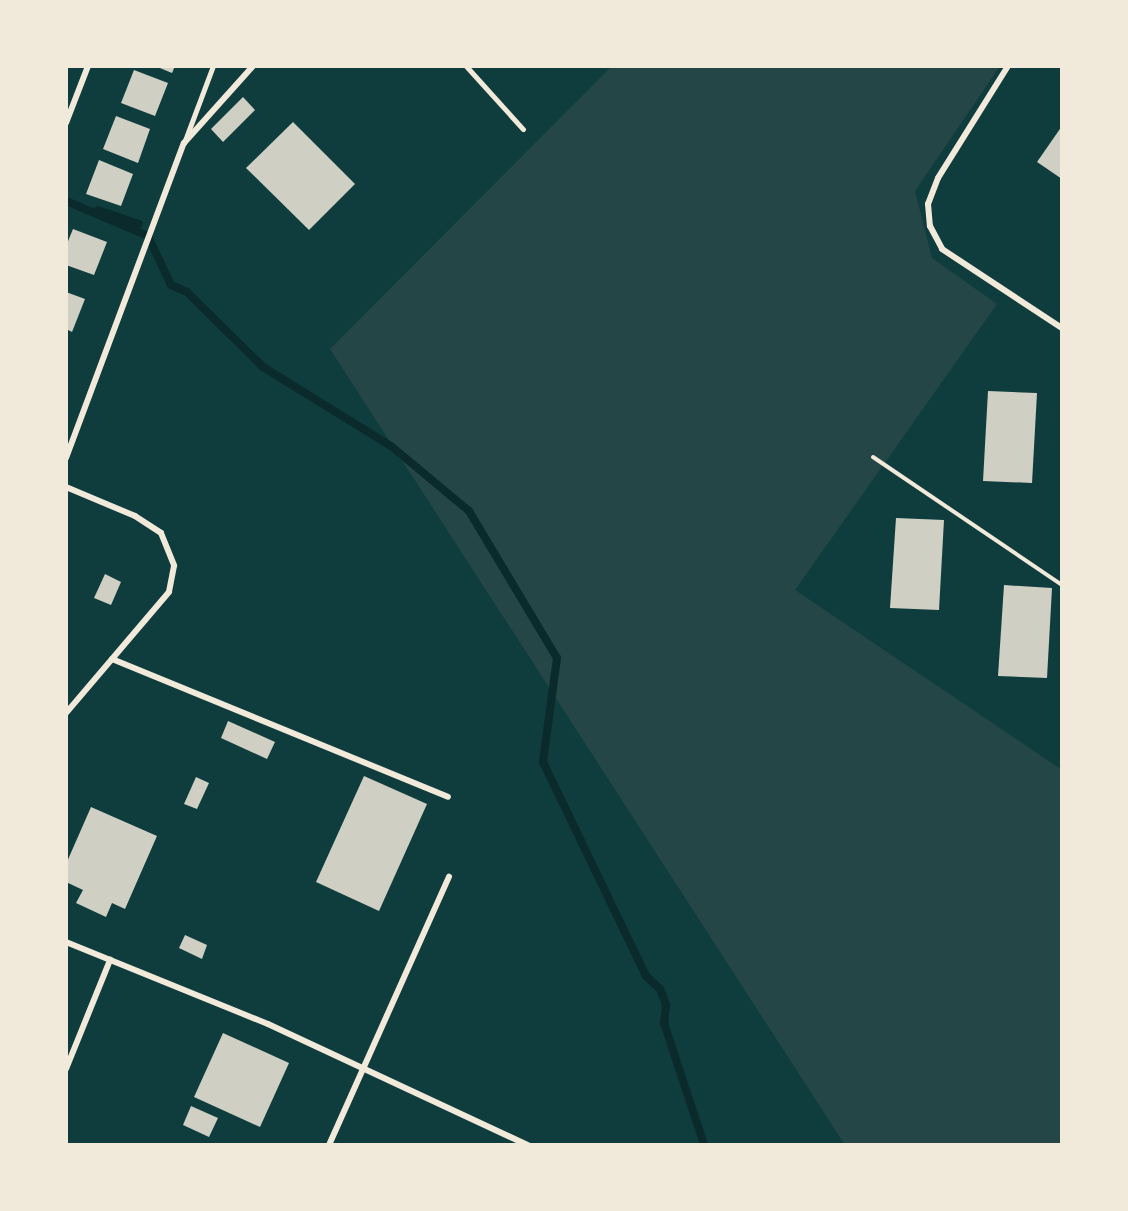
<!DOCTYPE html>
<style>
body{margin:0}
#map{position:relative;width:1128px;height:1211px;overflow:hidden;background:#0f3d3e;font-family:"Sofia Sans Condensed",sans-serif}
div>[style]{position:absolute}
.green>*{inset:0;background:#244646}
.stream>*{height:8px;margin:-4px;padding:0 4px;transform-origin:4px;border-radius:4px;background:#0a2a2b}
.building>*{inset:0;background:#cfcfc3}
.path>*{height:4px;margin:-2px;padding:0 2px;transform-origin:2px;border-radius:2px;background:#f1e9da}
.pedestrian>*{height:5px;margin:-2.5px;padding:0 2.5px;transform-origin:2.5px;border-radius:2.5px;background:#f1e9da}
.minor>*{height:6px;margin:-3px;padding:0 3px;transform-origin:3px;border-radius:3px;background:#f1e9da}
span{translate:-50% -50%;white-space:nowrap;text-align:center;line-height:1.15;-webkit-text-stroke:5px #f1e9da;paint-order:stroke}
.frame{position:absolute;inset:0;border:68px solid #f1e9da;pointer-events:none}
</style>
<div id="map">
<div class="green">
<div style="clip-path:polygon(612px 66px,1000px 66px,915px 191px,932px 258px,997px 304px,795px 590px,1062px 770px,1062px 1145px,845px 1145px,330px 349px)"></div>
</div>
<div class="stream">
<div style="left:66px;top:201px;width:89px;rotate:23.1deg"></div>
<div style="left:148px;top:236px;width:54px;rotate:64.9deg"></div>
<div style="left:171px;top:285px;width:17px;rotate:24deg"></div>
<div style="left:187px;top:292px;width:107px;rotate:44.6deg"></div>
<div style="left:263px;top:367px;width:150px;rotate:31.7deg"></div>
<div style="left:391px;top:446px;width:102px;rotate:39.8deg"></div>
<div style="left:469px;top:511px;width:171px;rotate:59.1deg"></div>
<div style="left:557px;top:658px;width:105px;rotate:97.7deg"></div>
<div style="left:543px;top:762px;width:237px;rotate:64.3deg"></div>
<div style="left:646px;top:976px;width:19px;rotate:43deg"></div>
<div style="left:660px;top:989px;width:17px;rotate:69deg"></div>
<div style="left:666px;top:1005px;width:18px;rotate:96deg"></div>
<div style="left:664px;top:1023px;width:128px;rotate:71.8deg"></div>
<div style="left:98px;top:210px;width:43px;rotate:18.9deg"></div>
</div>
<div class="building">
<div style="clip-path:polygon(155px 66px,175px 66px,172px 73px)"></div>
<div style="clip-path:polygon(134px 70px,168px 83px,155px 116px,121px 103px)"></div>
<div style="clip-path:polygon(243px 97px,255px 110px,223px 142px,211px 129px)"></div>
<div style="clip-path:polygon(116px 116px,150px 129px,138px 163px,103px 149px)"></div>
<div style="clip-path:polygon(293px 122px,355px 184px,309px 230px,246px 168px)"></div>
<div style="clip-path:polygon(1062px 126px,1062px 179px,1037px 162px)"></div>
<div style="clip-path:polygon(99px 160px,133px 174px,121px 206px,86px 194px)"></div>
<div style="clip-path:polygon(73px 229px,107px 242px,94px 275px,66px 265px,66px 246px)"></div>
<div style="clip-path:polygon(66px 292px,85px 299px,72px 332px,66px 329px)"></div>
<div style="clip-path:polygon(988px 391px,1037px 393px,1032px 483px,983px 481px)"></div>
<div style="clip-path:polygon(896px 518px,944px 520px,939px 610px,890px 608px)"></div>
<div style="clip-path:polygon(105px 574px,121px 582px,111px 605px,94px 598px)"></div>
<div style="clip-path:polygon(1004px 585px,1052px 588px,1047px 678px,998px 676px)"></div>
<div style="clip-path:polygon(228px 721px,275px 742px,267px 759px,221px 738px)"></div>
<div style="clip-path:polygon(364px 776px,427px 804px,379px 911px,316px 882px)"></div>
<div style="clip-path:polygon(196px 777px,209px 783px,197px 809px,184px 804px)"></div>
<div style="clip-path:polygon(91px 807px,157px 836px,125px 909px,112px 903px,106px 917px,76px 903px,83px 890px,66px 882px,66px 864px)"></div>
<div style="clip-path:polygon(185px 935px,207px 945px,202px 959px,179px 948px)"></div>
<div style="clip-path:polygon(223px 1033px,289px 1063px,260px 1127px,194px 1097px)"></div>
<div style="clip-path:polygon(191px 1106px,218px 1118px,209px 1137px,183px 1125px)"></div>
</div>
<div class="path">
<div style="left:873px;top:457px;width:228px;rotate:34.1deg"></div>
</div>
<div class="pedestrian">
<div style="left:466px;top:66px;width:85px;rotate:47.9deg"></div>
<div style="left:184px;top:143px;width:82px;rotate:-69.4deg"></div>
</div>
<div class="minor">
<div style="left:1008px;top:66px;width:132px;rotate:122deg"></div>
<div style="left:938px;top:178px;width:28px;rotate:111deg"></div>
<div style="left:928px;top:204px;width:22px;rotate:85deg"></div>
<div style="left:930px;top:226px;width:26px;rotate:62deg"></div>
<div style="left:942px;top:249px;width:144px;rotate:33.4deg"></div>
<div style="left:66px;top:123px;width:61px;rotate:-68.9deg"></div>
<div style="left:66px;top:458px;width:336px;rotate:-69.5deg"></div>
<div style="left:184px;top:143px;width:103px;rotate:-48.1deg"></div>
<div style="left:66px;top:487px;width:75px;rotate:22.8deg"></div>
<div style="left:135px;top:516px;width:31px;rotate:33deg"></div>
<div style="left:161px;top:533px;width:35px;rotate:68deg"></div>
<div style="left:174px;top:566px;width:26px;rotate:101deg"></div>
<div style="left:169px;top:592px;width:159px;rotate:130.4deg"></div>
<div style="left:112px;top:659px;width:363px;rotate:22.3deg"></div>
<div style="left:66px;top:942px;width:218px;rotate:22.1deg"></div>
<div style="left:268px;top:1024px;width:287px;rotate:25deg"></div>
<div style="left:66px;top:1069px;width:118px;rotate:-68deg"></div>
<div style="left:329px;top:1145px;width:294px;rotate:-65.9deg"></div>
</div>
<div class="frame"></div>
</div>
